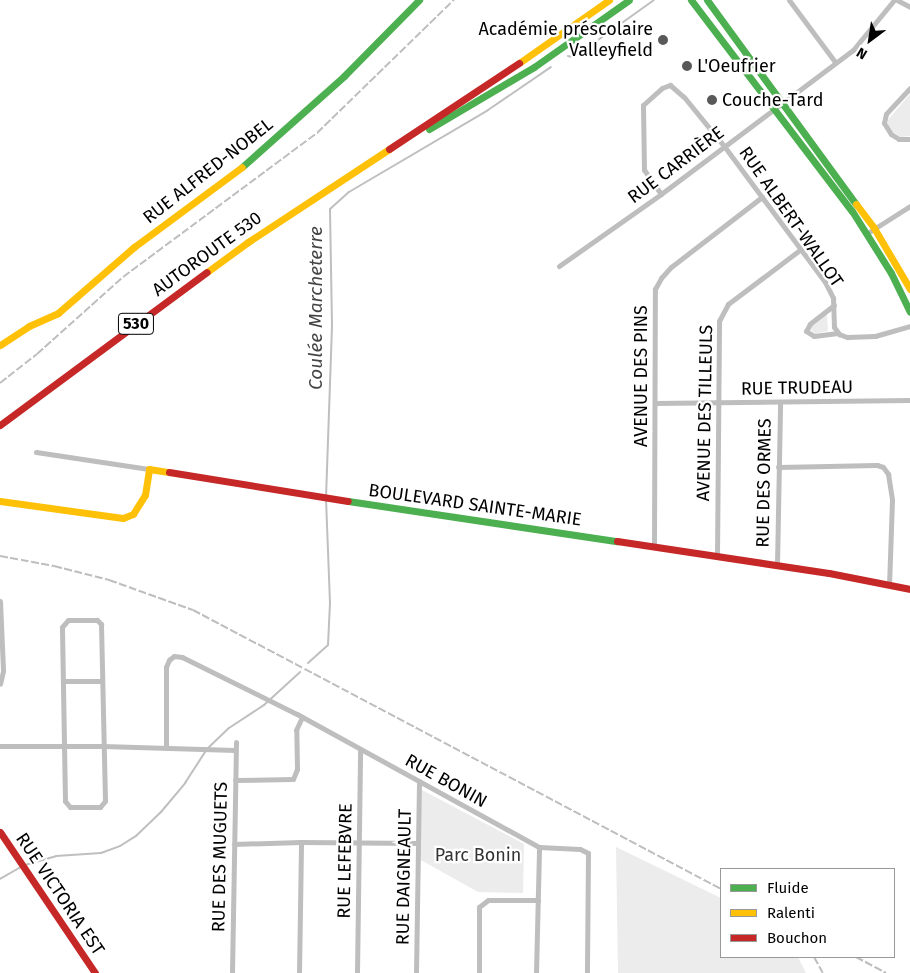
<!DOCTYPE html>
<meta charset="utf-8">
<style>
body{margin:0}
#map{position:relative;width:910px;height:973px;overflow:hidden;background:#fff;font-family:"Fira Sans",sans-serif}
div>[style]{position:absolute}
.green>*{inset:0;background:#ececec}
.stream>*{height:2px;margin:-1px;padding:0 1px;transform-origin:1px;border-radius:1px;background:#bfbfbf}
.street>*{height:5px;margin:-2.5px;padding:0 2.5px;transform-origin:2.5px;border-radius:2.5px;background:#bebebe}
.fast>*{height:7px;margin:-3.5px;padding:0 3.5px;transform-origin:3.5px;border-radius:3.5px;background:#4caf50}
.slow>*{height:7px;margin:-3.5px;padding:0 3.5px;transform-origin:3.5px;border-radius:3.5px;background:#ffc107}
.jam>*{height:7px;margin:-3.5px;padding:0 3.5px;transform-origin:3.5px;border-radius:3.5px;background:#c62828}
.rail>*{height:2px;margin-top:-1px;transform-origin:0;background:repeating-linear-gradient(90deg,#bebebe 0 8px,transparent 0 10.5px)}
.dots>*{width:14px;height:14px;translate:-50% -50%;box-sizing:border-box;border:2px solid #fff;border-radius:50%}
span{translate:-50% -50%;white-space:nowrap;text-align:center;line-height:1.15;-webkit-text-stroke:4.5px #fff;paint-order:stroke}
.shield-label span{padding:1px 4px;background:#fff;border:1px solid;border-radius:4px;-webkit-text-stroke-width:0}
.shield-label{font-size:16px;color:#000;font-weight:700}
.poi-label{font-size:18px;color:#000}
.right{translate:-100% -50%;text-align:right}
.left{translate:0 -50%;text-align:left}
.street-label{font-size:18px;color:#000}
.park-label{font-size:18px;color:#333}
.water-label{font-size:19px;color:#444;font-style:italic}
.legend{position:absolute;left:720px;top:868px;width:175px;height:90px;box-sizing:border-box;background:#fff;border:1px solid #999;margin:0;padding:6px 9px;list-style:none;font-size:15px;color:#000}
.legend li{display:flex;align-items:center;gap:10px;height:25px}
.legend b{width:25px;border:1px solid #999}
.north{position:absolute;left:845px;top:15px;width:50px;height:50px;-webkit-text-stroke:4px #fff;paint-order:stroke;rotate:211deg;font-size:14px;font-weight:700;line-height:20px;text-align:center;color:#000}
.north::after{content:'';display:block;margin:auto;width:18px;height:22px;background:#000;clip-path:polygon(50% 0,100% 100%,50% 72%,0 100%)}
</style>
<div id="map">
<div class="green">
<div style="clip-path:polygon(910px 94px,910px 136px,901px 137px,890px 130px,887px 121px)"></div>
<div style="clip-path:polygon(827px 314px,828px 331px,815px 334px,811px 330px,812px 326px)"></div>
<div style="clip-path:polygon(422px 790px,524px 844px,523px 893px,478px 892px,419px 859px)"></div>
<div style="clip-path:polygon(616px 847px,721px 898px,721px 957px,798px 957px,806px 973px,618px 973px)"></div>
</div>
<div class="stream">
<div style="left:568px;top:56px;width:4px;rotate:14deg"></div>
<div style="left:572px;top:57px;width:22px;rotate:-32deg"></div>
<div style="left:591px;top:45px;width:77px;rotate:-35.5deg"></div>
<div style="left:308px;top:663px;width:27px;rotate:-42deg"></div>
<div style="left:328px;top:645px;width:42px;rotate:-87.3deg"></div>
<div style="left:330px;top:603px;width:105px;rotate:-92.2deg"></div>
<div style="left:326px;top:498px;width:173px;rotate:-88deg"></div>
<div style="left:332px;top:325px;width:116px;rotate:-91deg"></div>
<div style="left:330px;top:209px;width:25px;rotate:-42deg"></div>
<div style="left:349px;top:192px;width:161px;rotate:-30.5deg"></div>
<div style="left:488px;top:110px;width:76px;rotate:-34.3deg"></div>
<div style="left:25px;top:865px;width:32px;rotate:-16deg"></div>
<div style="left:56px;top:856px;width:45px;rotate:-3.8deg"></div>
<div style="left:101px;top:853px;width:20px;rotate:-20deg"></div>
<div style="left:120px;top:846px;width:19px;rotate:-32deg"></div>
<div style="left:136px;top:836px;width:35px;rotate:-44deg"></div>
<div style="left:161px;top:812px;width:38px;rotate:-50deg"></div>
<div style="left:185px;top:783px;width:40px;rotate:-57.1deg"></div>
<div style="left:207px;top:749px;width:30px;rotate:-44deg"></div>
<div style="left:229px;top:728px;width:42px;rotate:-33.3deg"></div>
<div style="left:264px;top:705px;width:49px;rotate:-42.5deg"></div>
<div style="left:0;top:879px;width:24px;rotate:-30deg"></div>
</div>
<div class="street">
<div style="left:789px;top:0;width:77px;rotate:53.4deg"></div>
<div style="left:897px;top:0;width:15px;rotate:28deg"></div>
<div style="left:910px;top:88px;width:35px;rotate:133deg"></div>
<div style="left:886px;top:114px;width:9px;rotate:103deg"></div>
<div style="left:884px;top:123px;width:13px;rotate:58deg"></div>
<div style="left:891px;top:134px;width:9px;rotate:32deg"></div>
<div style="left:899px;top:139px;width:11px"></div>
<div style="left:661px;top:194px;width:29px;rotate:-125deg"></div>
<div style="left:644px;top:170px;width:65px;rotate:-90.9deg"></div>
<div style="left:643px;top:105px;width:25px;rotate:-42deg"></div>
<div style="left:662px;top:88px;width:9px;rotate:-21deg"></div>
<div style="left:670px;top:85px;width:18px;rotate:41deg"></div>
<div style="left:684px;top:97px;width:63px;rotate:50.8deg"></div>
<div style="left:724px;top:146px;width:169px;rotate:53.4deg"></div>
<div style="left:825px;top:282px;width:18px;rotate:63deg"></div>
<div style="left:833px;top:298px;width:29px;rotate:88deg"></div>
<div style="left:834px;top:327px;width:9px;rotate:54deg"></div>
<div style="left:839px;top:334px;width:9px;rotate:21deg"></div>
<div style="left:847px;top:337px;width:28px;rotate:-2deg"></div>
<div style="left:875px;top:336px;width:36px;rotate:-16deg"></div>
<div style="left:866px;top:234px;width:52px;rotate:-32.5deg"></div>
<div style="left:559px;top:266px;width:125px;rotate:-35.2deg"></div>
<div style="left:661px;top:194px;width:240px;rotate:-36.9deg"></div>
<div style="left:853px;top:50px;width:65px;rotate:-50.6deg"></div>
<div style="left:834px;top:305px;width:31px;rotate:142deg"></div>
<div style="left:810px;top:324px;width:8px;rotate:120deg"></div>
<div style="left:806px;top:331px;width:9px;rotate:32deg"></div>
<div style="left:814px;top:336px;width:24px;rotate:-7deg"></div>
<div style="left:655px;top:403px;width:255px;rotate:-0.7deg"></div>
<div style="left:36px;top:452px;width:114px;rotate:8.6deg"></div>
<div style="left:778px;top:467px;width:99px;rotate:-1.2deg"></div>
<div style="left:877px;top:465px;width:6px;rotate:18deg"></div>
<div style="left:883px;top:467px;width:9px;rotate:54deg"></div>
<div style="left:888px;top:474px;width:26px;rotate:81deg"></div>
<div style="left:892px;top:500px;width:85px;rotate:92deg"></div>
<div style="left:654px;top:546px;width:257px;rotate:-89.8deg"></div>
<div style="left:655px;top:289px;width:13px;rotate:-61deg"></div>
<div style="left:661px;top:278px;width:15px;rotate:-48deg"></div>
<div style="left:671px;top:267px;width:115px;rotate:-37.6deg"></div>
<div style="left:717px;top:556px;width:235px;rotate:-89.5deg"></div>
<div style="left:719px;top:321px;width:19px;rotate:-62deg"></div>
<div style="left:728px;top:304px;width:91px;rotate:-37deg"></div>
<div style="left:777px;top:565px;width:163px;rotate:-88.9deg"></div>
<div style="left:0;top:601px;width:70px;rotate:87.5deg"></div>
<div style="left:3px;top:671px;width:13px;rotate:103deg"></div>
<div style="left:68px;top:620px;width:29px"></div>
<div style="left:97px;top:620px;width:6px;rotate:45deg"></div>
<div style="left:101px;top:624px;width:177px;rotate:88.7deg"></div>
<div style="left:105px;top:801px;width:8px;rotate:130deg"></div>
<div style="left:100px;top:807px;width:30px;rotate:180deg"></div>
<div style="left:70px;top:807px;width:8px;rotate:-130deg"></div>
<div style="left:65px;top:801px;width:174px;rotate:-91deg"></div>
<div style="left:62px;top:627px;width:9px;rotate:-49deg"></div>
<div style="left:63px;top:681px;width:39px"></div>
<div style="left:0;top:746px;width:103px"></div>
<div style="left:103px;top:746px;width:132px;rotate:1.7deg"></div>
<div style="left:166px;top:747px;width:80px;rotate:-90deg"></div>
<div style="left:166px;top:667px;width:8px;rotate:-67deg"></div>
<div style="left:169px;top:660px;width:6px;rotate:-39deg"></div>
<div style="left:174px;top:656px;width:8px;rotate:7deg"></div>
<div style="left:182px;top:657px;width:128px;rotate:26.4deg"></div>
<div style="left:297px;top:714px;width:276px;rotate:28.8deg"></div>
<div style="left:539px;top:847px;width:41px;rotate:2.8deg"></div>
<div style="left:580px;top:849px;width:9px;rotate:27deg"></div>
<div style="left:588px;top:853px;width:120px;rotate:90.5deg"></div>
<div style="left:235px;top:780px;width:58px;rotate:-1deg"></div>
<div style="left:293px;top:779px;width:11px;rotate:-68deg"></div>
<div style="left:297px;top:769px;width:39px;rotate:-91deg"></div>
<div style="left:296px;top:730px;width:14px;rotate:-65deg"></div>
<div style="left:234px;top:844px;width:67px;rotate:-1.7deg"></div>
<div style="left:301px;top:842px;width:117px;rotate:0.5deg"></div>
<div style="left:232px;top:973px;width:231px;rotate:-89deg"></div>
<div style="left:299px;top:973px;width:131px;rotate:-89.1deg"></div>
<div style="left:357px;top:973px;width:224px;rotate:-89.2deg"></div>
<div style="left:416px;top:973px;width:192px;rotate:-89.1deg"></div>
<div style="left:479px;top:973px;width:66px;rotate:-90deg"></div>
<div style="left:479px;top:907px;width:11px;rotate:-38deg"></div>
<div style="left:488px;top:900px;width:50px"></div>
<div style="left:536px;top:973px;width:126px;rotate:-88.6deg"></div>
</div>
<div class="fast">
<div style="left:691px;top:0;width:265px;rotate:52.7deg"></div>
<div style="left:852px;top:211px;width:73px;rotate:57.8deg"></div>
<div style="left:891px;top:273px;width:43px;rotate:64deg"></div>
<div style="left:707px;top:0;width:253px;rotate:53.9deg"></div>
<div style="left:429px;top:129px;width:122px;rotate:-30.6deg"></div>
<div style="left:534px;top:67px;width:116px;rotate:-35.2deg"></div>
<div style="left:242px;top:167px;width:137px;rotate:-41.7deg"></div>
<div style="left:344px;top:76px;width:107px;rotate:-45.4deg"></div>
<div style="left:348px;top:501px;width:272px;rotate:8.5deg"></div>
</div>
<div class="slow">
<div style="left:519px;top:63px;width:110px;rotate:-35deg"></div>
<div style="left:856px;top:204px;width:30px;rotate:53deg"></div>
<div style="left:874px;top:228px;width:71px;rotate:59.5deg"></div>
<div style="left:207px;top:272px;width:51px;rotate:-36.2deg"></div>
<div style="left:248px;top:242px;width:169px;rotate:-33.4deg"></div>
<div style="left:0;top:345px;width:35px;rotate:-33deg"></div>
<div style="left:29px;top:326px;width:32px;rotate:-24deg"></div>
<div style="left:58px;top:313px;width:101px;rotate:-41deg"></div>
<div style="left:134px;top:247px;width:134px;rotate:-36.5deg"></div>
<div style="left:0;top:501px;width:124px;rotate:7.9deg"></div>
<div style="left:123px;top:518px;width:11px;rotate:-22deg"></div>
<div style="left:133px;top:514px;width:22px;rotate:-58deg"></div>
<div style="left:145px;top:495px;width:26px;rotate:-81deg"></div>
<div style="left:149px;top:469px;width:20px;rotate:9deg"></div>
</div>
<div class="jam">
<div style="left:389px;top:149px;width:156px;rotate:-33.5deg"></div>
<div style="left:0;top:425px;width:257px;rotate:-36.5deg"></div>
<div style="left:169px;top:472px;width:181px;rotate:9.2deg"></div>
<div style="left:617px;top:541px;width:214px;rotate:8.6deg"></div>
<div style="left:829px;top:573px;width:83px;rotate:11.2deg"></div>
<div style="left:0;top:832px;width:170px;rotate:56deg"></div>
</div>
<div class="rail">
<div style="left:0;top:383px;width:47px;rotate:-38.1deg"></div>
<div style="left:37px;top:354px;width:115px;rotate:-41.8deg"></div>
<div style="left:123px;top:277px;width:242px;rotate:-36.6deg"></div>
<div style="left:317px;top:133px;width:191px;rotate:-44.2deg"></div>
<div style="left:0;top:556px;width:55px;rotate:10.5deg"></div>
<div style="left:54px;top:566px;width:57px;rotate:14.3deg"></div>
<div style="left:109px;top:580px;width:89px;rotate:19.7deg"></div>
<div style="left:193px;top:610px;width:597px;rotate:27.85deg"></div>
<div style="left:814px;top:957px;width:18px;rotate:61deg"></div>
<div style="left:856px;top:957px;width:34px;rotate:28deg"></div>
</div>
<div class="dots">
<div style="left:663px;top:40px;background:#595959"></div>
<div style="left:687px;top:66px;background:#595959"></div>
<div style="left:712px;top:100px;background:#595959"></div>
</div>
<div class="shield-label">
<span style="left:136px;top:324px">530</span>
</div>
<div class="poi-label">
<span class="right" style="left:653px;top:40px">Académie préscolaire<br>Valleyfield</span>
<span class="left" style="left:697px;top:66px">L'Oeufrier</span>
<span class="left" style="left:722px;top:100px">Couche-Tard</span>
</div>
<div class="street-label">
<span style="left:676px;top:165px;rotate:-37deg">RUE CARRIÈRE</span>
<span style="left:208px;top:171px;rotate:-38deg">RUE ALFRED-NOBEL</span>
<span style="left:791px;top:217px;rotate:55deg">RUE ALBERT-WALLOT</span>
<span style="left:207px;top:254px;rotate:-36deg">AUTOROUTE 530</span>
<span style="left:641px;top:376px;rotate:-90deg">AVENUE DES PINS</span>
<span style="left:797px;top:388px;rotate:-1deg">RUE TRUDEAU</span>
<span style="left:705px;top:413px;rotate:-89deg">AVENUE DES TILLEULS</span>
<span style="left:764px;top:483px;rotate:-89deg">RUE DES ORMES</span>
<span style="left:475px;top:505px;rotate:8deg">BOULEVARD SAINTE-MARIE</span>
<span style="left:446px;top:781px;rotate:29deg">RUE BONIN</span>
<span style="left:220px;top:857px;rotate:-89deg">RUE DES MUGUETS</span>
<span style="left:345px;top:861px;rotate:-89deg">RUE LEFEBVRE</span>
<span style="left:404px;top:877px;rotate:-89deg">RUE DAIGNEAULT</span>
<span style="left:60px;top:894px;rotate:56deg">RUE VICTORIA EST</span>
</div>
<div class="park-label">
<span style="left:478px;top:855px">Parc Bonin</span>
</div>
<div class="water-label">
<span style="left:316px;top:308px;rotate:-90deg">Coulée Marcheterre</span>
</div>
<ul class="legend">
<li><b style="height:6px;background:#4caf50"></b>Fluide</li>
<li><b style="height:6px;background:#ffc107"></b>Ralenti</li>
<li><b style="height:6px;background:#c62828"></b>Bouchon</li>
</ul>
<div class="north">N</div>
</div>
